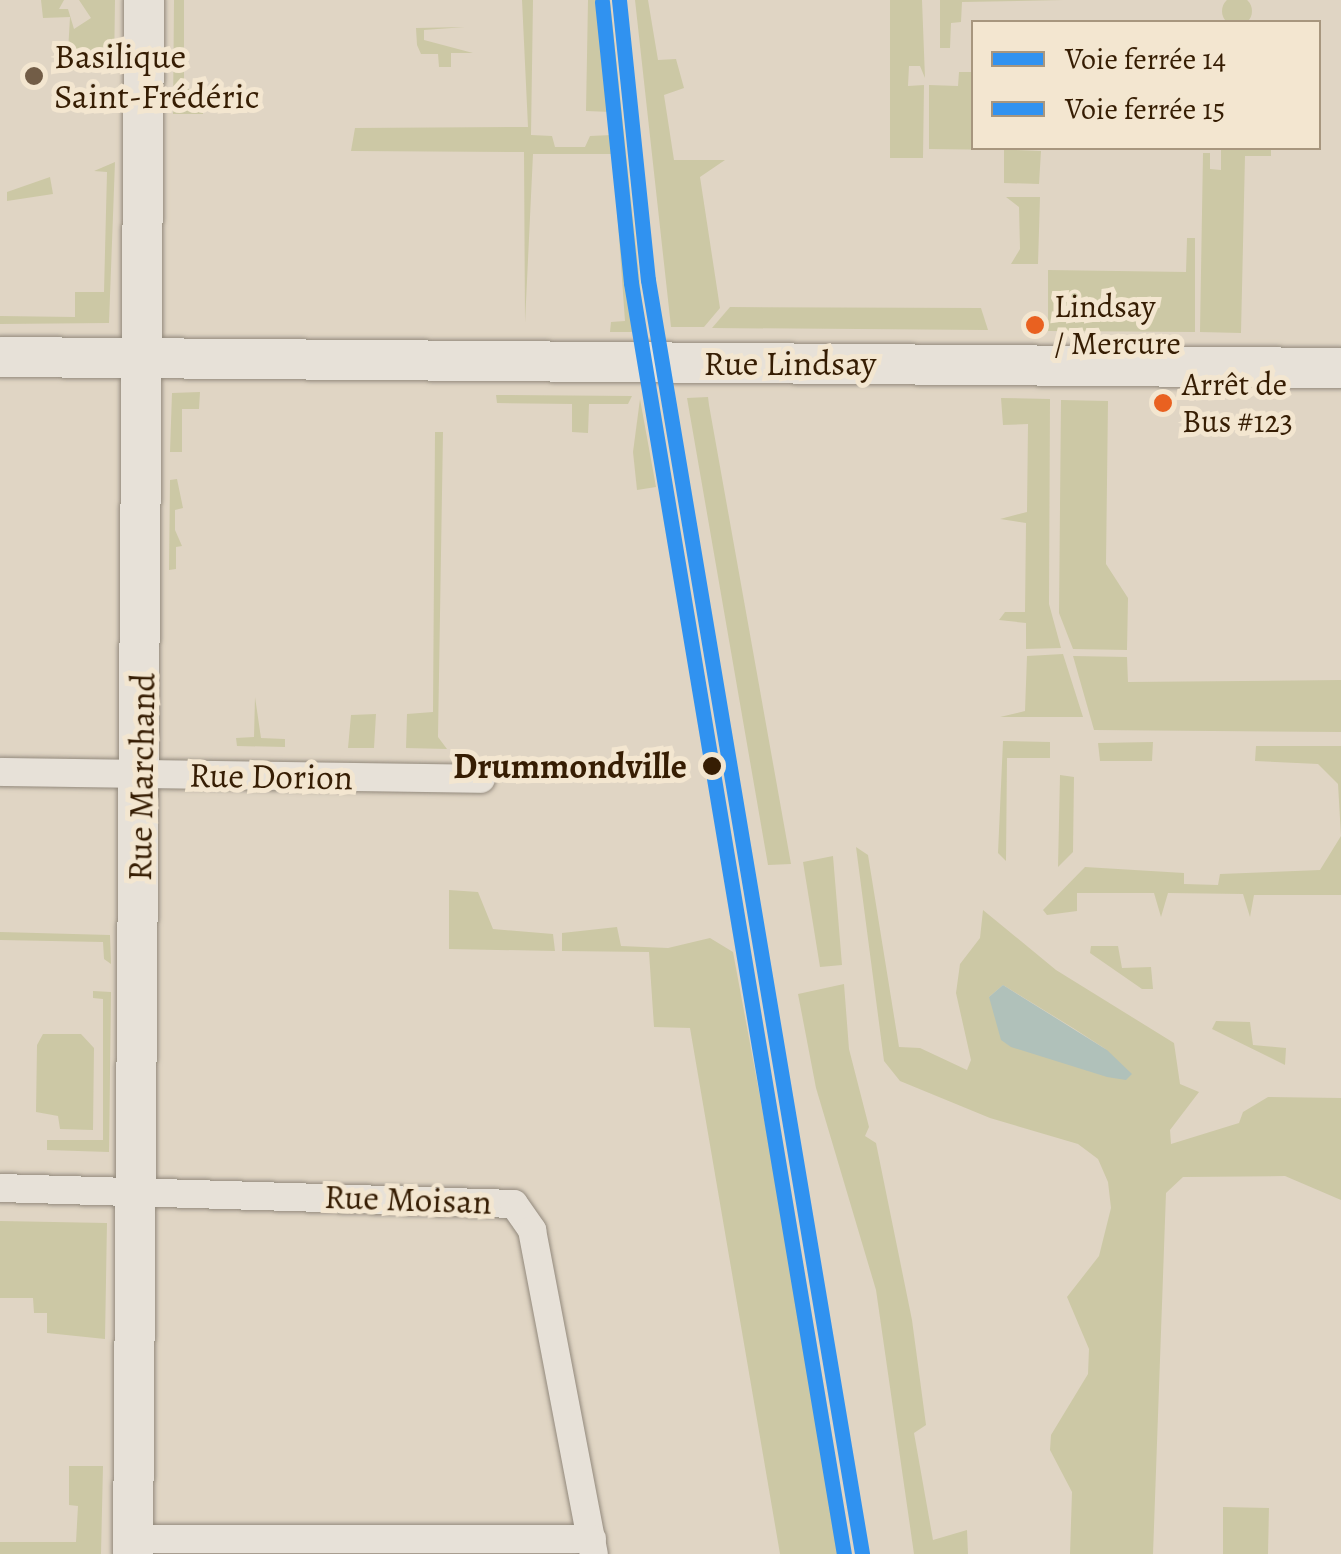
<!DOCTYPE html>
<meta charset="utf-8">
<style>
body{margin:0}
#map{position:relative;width:1341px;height:1554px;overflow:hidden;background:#e0d5c4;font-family:Alegreya,serif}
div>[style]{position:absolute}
.green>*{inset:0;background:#ccc8a5}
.round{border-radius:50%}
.water>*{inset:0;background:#b0c1ba}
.roads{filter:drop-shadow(0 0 2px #92897c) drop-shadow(0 0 2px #92897c)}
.street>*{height:28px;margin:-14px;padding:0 14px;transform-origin:14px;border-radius:14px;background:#e7e1d8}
.secondary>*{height:40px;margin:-20px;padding:0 20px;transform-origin:20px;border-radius:20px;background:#e7e1d8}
.rail-1>*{height:15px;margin:-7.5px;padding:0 7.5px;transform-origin:7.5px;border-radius:7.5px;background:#3092f0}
.rail-2>*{height:15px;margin:-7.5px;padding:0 7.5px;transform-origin:7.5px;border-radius:7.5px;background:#3092f0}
.dots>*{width:28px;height:28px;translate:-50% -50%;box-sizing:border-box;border:5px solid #f3e6d0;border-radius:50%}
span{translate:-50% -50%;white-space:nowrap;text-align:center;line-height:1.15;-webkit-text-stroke:10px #f3e6d0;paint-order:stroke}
.bus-label{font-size:32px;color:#361d03}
.left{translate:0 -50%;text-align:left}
.poi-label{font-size:35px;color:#361d03}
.street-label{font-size:35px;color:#361d03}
.stop-label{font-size:35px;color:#361d03;font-weight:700}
.right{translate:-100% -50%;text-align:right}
.legend{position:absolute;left:971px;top:20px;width:350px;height:130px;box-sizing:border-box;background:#f3e6d0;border:2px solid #a7967e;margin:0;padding:12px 18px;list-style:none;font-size:30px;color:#361d03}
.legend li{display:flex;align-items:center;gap:20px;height:50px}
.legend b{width:50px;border:2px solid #a7967e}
</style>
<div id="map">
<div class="green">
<div class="round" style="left:1222px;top:-4px;width:30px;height:30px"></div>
<div style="clip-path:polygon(41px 0,64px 0,59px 9px,68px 9px,74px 29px,91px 18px,79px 0,115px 0,114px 71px,67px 70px,70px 17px,43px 18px)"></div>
<div style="clip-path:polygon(174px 0,184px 0,184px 89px,204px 89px,203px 114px,173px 114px)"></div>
<div style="clip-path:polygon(522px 0,533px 0,531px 135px,552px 136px,555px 147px,585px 147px,590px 136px,612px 135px,612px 112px,586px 111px,588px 0,610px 0,645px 332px,610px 332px,611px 322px,625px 321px,613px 154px,533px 154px,525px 323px,524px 152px,351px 151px,355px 128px,528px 127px)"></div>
<div style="clip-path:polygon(635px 0,648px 0,658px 60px,676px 59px,684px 88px,664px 95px,674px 160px,725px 160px,700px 177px,720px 308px,704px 327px,671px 327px)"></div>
<div style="clip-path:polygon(890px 0,922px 0,925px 78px,920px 66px,909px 66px,908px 86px,924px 85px,923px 158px,890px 158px)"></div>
<div style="clip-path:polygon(940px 0,1064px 0,962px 2px,961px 22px,951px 23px,950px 48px,940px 48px)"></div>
<div style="clip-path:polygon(465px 27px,424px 30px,424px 40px,473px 53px,451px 53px,451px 67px,439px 67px,438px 54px,421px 54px,417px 45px,416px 28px)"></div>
<div style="clip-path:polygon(959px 72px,973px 72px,974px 148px,1041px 151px,1039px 184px,1004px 183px,1004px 150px,929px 149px,929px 85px,958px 86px)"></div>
<div style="clip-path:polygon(1221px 148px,1271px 148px,1271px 156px,1245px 156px,1241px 333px,1200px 332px,1203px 153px,1210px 153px,1210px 169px,1221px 170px)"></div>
<div style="clip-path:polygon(115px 162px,109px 323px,0 324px,0 316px,75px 317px,75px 292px,104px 292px,107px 172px,94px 171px)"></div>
<div style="clip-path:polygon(50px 177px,53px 194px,7px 201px,7px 192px)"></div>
<div style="clip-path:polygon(1006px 197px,1040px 197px,1038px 264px,1011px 264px,1020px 249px,1019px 207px)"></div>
<div style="clip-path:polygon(1187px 238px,1195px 238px,1195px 332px,1048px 331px,1048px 270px,1186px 272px)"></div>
<div style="clip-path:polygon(730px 307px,981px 308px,988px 330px,712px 328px)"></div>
<div style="clip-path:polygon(200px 392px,199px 409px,182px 409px,182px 452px,170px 452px,172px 393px)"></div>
<div style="clip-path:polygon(496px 395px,632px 396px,628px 404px,589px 404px,588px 433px,572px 432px,572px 404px,497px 403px)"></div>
<div style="clip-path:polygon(708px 397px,709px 405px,791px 864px,768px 865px,687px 398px)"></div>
<div style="clip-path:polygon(1001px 398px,1050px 399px,1049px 604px,1061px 648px,1026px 649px,1026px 623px,999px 620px,1005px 612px,1025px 612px,1026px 523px,1000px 519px,1027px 512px,1028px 424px,1003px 425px)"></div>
<div style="clip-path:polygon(640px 399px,656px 487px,637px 490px,633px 452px)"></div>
<div style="clip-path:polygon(1061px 400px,1108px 401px,1106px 564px,1128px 598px,1127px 650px,1073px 649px,1059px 613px)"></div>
<div style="clip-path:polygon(435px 432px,443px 432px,438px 737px,447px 749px,406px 748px,407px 714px,433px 712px)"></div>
<div style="clip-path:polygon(177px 479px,183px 508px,175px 510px,175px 530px,182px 546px,176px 547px,176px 569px,169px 570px,170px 480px)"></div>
<div style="clip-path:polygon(1063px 654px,1083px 717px,1000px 717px,1025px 711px,1027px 656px)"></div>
<div style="clip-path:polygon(1073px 656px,1127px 657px,1128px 682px,1341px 680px,1341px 732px,1094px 730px)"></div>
<div style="clip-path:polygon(255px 697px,261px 738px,285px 739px,285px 747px,237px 746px,236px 738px,254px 737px)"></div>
<div style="clip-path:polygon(376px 714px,374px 748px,348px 748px,351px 715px)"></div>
<div style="clip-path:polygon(1003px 741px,1050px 742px,1050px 758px,1007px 758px,1006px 861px,998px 853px)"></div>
<div style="clip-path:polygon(1153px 742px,1152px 761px,1100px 761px,1098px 743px)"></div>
<div style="clip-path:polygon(1256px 746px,1341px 746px,1341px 895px,1254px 895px,1250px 917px,1243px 894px,1168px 893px,1161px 917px,1154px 893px,1077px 893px,1077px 911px,1047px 915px,1043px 910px,1085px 867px,1184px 873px,1184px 884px,1218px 885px,1220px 874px,1320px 870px,1341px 836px,1338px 784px,1318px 764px,1255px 761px)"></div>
<div style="clip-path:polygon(1060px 775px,1074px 777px,1073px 852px,1058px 867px)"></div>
<div style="clip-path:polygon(evenodd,856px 847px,868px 855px,899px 1047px,920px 1048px,967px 1070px,971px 1060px,956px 993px,960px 964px,980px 938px,983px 910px,1056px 970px,1174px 1043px,1180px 1084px,1199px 1092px,1170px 1130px,1171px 1144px,1239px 1123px,1243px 1112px,1268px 1097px,1341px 1098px,1341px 1200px,1285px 1176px,1183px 1177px,1166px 1193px,1153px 1554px,1070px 1554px,1072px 1492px,1050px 1450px,1051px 1435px,1088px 1374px,1089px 1349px,1067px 1297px,1099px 1256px,1111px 1208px,1108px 1182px,1098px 1159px,1078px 1144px,990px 1118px,900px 1081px,884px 1061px,856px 847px,1003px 985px,1073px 1028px,1107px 1050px,989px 997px,1003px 985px)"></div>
<div style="clip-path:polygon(833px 856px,842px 965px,820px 967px,803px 862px)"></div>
<div style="clip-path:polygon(449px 890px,478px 892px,493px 929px,553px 934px,555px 951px,449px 949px)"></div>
<div style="clip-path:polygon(617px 927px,621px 946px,668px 948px,710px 938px,733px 952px,845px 1554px,780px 1554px,690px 1028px,654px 1027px,649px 952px,562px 951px,562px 933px)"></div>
<div style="clip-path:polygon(0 932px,110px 935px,111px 964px,104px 959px,103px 942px,0 940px)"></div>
<div style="clip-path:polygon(1091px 946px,1118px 946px,1122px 968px,1151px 967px,1153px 989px,1142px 989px,1090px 953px)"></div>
<div style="clip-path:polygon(844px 984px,849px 1049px,869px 1127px,865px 1136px,876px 1143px,912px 1320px,926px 1425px,914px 1433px,933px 1540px,967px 1530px,968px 1554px,914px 1554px,876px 1290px,816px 1088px,798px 994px)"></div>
<div style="clip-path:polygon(93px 991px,111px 992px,109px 1152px,47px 1150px,47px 1140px,103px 1140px,103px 999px,93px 998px)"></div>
<div style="clip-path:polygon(1216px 1021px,1250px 1022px,1253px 1045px,1286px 1048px,1285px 1065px,1212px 1029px)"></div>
<div style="clip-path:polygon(43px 1034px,81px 1034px,94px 1048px,93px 1130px,60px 1129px,58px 1116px,36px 1112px,37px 1045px)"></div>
<div style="clip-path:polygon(0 1221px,107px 1223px,105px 1339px,47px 1333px,47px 1313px,34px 1313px,33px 1298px,0 1298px)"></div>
<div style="clip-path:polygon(69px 1466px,103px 1466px,101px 1554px,0 1554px,0 1542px,76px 1542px,78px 1506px,69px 1505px)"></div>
<div style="clip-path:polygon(1223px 1507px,1269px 1508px,1268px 1554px,1223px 1554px)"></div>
</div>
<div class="water">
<div style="clip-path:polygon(1003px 985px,1107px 1050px,1132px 1074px,1126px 1080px,1107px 1077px,1011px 1047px,1001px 1040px,989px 997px)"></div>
</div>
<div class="roads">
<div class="street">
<div style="left:0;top:772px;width:481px;rotate:0.8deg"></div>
<div style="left:0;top:1188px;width:514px;rotate:1.78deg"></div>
<div style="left:514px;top:1204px;width:32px;rotate:55deg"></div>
<div style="left:532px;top:1230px;width:330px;rotate:79.2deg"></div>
<div style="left:133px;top:1539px;width:459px"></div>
</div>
<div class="secondary">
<div style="left:0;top:357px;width:1341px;rotate:0.47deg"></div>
<div style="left:133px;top:1554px;width:1554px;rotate:-89.59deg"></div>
</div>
</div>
<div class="rail-1">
<div style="left:619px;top:0;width:281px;rotate:84.1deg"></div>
<div style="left:648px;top:280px;width:1292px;rotate:80.46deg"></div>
</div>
<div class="rail-2">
<div style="left:602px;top:2px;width:282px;rotate:84.1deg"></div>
<div style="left:631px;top:283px;width:1289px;rotate:80.49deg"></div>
</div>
<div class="dots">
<div style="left:34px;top:76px;background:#725d47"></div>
<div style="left:1035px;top:325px;background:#e96120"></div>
<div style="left:1163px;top:403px;background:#e96120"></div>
<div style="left:712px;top:766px;background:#361d03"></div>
</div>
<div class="bus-label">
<span class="left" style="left:1054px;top:325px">Lindsay<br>/ Mercure</span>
<span class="left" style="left:1182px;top:403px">Arrêt de<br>Bus #123</span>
</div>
<div class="poi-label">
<span class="left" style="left:54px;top:76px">Basilique<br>Saint-Frédéric</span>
</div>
<div class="street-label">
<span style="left:790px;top:363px">Rue Lindsay</span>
<span style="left:271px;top:776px;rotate:1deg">Rue Dorion</span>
<span style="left:141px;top:777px;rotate:-89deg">Rue Marchand</span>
<span style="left:408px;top:1199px;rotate:2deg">Rue Moisan</span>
</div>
<div class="stop-label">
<span class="right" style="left:687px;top:766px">Drummondville</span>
</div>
<ul class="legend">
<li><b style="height:12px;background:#3092f0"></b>Voie ferrée 14</li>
<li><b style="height:12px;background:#3092f0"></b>Voie ferrée 15</li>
</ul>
</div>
